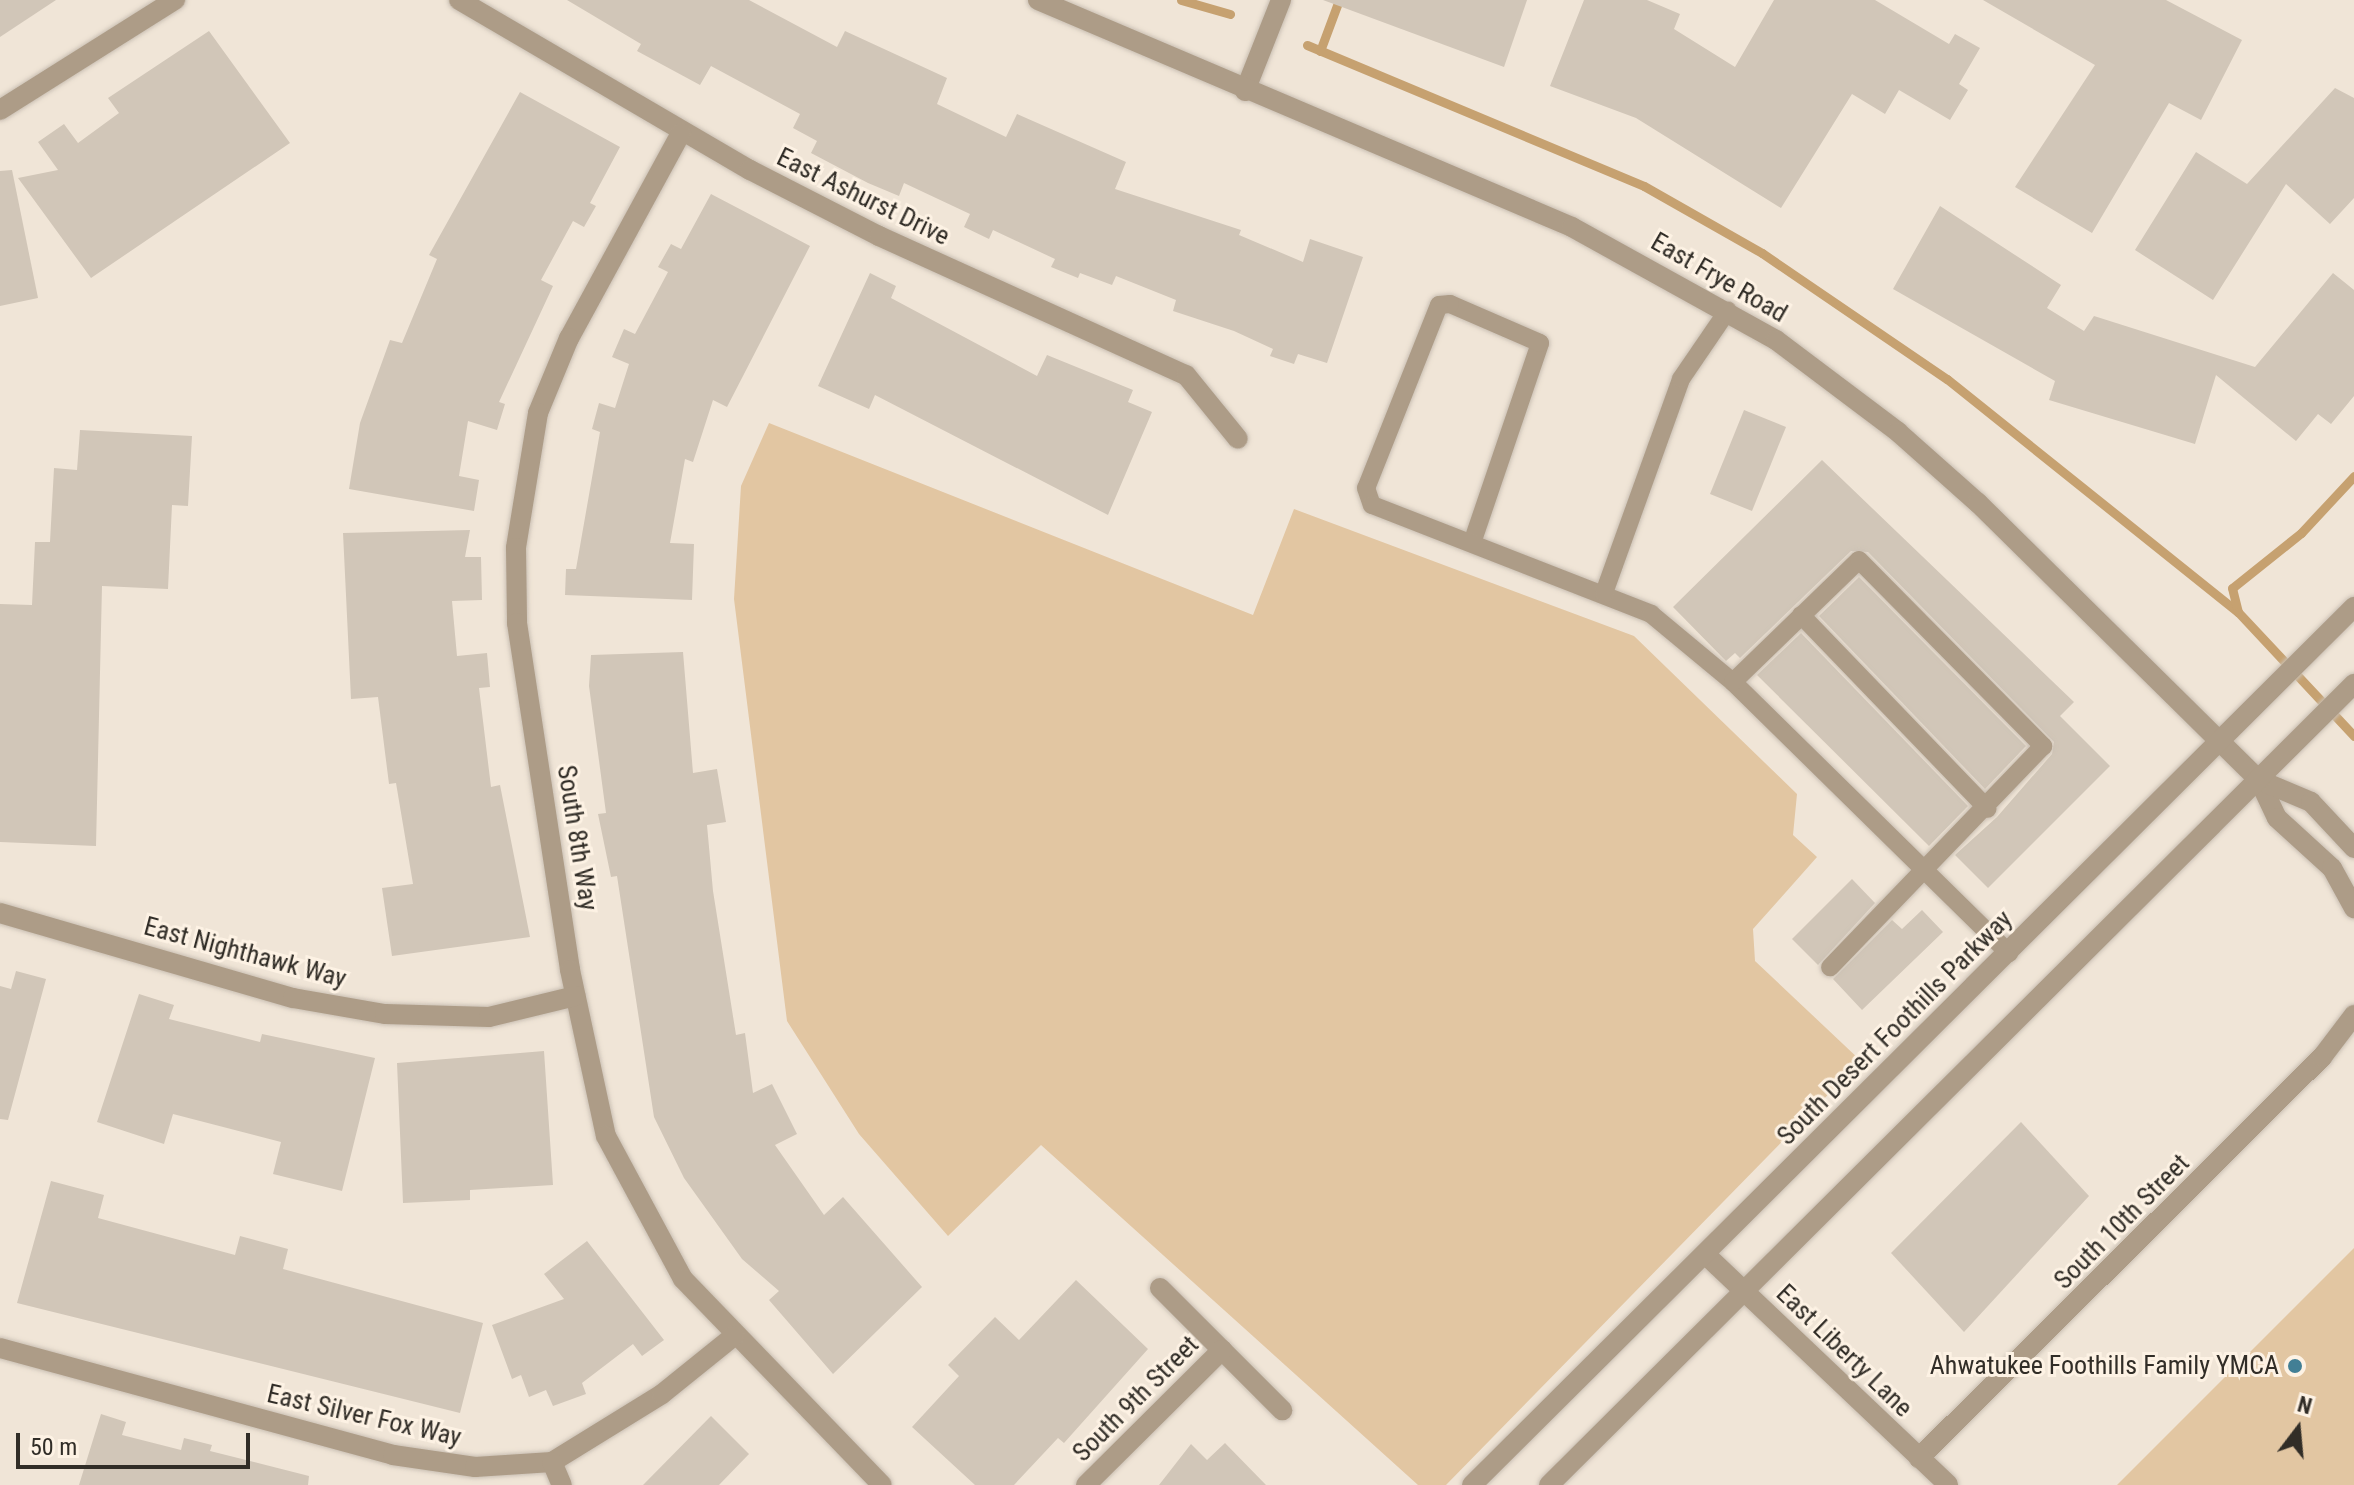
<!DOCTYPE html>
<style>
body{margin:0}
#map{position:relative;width:2354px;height:1485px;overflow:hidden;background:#f0e5d7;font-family:"Roboto Condensed",sans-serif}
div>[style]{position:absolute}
.green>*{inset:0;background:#e2c6a2}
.stream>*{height:9px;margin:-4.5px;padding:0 4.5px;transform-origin:4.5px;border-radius:4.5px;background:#c6a170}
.building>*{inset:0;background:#d1c6b8}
.roads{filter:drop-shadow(0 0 2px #cac0b4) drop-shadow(0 0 2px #cac0b4)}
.service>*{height:18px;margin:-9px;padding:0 9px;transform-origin:9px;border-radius:9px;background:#ad9c87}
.minor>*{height:20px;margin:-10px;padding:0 10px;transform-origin:10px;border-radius:10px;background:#ad9c87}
.tertiary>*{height:20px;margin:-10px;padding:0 10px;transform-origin:10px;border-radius:10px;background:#ad9c87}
.dots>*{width:22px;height:22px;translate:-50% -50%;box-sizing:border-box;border:4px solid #fdf2e4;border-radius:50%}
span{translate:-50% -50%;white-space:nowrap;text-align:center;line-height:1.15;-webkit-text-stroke:6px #fdf2e4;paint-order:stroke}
.street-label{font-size:26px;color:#312d27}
.poi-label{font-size:26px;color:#312d27}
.right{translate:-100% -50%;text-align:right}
.north{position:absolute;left:2258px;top:1389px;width:80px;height:80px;-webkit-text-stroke:6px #fdf2e4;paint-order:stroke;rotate:16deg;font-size:22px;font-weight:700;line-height:32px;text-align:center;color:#312d27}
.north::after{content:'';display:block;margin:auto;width:28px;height:36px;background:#312d27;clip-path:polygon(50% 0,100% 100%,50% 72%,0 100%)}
.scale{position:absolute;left:16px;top:1433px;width:234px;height:36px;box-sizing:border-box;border:4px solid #312d27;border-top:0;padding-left:10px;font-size:24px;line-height:28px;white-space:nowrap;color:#312d27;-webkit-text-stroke:6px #fdf2e4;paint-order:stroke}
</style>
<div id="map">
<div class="green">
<div style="clip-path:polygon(769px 423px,1253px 615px,1294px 509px,1634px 636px,1797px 794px,1793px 835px,1817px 857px,1753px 929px,1755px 961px,1861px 1061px,1446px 1485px,1418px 1485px,1041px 1145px,948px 1236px,859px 1134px,787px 1021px,734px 599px,741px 486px)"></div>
<div style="clip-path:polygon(2354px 1248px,2354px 1485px,2117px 1485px)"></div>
</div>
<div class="stream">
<div style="left:1181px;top:0;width:51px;rotate:15.9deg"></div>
<div style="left:1307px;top:45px;width:365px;rotate:22.7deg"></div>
<div style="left:1644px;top:186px;width:136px;rotate:29.6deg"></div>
<div style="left:1762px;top:253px;width:224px;rotate:34.3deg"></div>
<div style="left:1947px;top:379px;width:373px;rotate:38.7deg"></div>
<div style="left:1320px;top:51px;width:54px;rotate:-69.6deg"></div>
<div style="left:2354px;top:476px;width:78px;rotate:132.9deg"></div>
<div style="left:2301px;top:533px;width:88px;rotate:141.4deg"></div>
<div style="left:2232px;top:588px;width:25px;rotate:76deg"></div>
<div style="left:2238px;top:612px;width:170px;rotate:46.9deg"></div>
</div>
<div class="building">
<div style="clip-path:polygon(0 0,56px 0,0 37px)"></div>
<div style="clip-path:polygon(567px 0,749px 0,837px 47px,845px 31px,947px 78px,937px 104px,1006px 137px,1017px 114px,1126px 162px,1115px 189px,1241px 230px,1239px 235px,1303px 262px,1310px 239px,1363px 257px,1327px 363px,1298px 354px,1294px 364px,1270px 356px,1273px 349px,1234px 331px,1173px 311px,1176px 300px,1116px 276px,1112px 285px,1080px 273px,1078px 278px,1051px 267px,1055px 259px,993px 230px,989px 239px,964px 227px,970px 214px,904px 183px,899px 196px,868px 183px,811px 153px,817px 141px,793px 128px,800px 114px,711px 66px,700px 85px,637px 51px,641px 44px)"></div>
<div style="clip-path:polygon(1323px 0,1527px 0,1504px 67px)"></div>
<div style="clip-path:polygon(1584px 0,1647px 0,1680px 14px,1674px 29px,1735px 67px,1774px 0,1875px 0,1949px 44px,1955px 34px,1980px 48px,1959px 84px,1968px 90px,1950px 120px,1899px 90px,1885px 114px,1852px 94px,1781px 208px,1636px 118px,1550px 86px)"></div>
<div style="clip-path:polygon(1983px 0,2166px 0,2242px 40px,2201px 120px,2169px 103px,2092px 233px,2015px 187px,2095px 65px)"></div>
<div style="clip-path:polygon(209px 31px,290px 143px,91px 278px,18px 178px,58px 170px,38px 142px,64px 124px,78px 143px,119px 113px,108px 98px)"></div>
<div style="clip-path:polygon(2335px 88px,2354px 98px,2354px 198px,2330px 224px,2286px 184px,2213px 300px,2135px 250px,2196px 152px,2247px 184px)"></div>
<div style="clip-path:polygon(520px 92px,620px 147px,590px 203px,596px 206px,584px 227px,573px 221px,541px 280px,553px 286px,499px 402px,505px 404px,497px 430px,468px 421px,459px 476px,479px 480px,474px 511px,349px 489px,360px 423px,390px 340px,402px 343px,437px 259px,429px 255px)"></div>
<div style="clip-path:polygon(12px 170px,38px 298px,0 306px,0 171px)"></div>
<div style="clip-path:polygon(711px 194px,810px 246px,727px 407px,713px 400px,693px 462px,685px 459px,670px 543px,694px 544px,692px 600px,565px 595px,566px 569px,576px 569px,600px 432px,592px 429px,599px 403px,615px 408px,629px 364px,612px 357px,624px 329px,635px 334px,668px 272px,658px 267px,671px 244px,681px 249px)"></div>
<div style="clip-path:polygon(1940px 206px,2061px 285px,2047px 308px,2084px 331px,2094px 316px,2255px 367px,2333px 273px,2354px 290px,2354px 396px,2331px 424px,2318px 414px,2296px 441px,2216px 375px,2195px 444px,2049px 400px,2055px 381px,1893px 289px)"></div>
<div style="clip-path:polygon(870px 273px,896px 286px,891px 298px,1037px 376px,1047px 355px,1133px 390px,1128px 402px,1152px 412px,1108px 515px,875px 395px,869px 409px,818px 386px)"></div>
<div style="clip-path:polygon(1744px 410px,1786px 427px,1752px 511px,1710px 494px)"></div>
<div style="clip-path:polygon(80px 430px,192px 436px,188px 506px,172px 505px,168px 589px,102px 586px,96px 846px,0 842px,0 604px,32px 605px,35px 542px,50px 542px,54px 468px,77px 470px)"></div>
<div style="clip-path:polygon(1822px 460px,2074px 702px,2060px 716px,2110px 766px,1988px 888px,1955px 855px,1997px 817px,2052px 754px,2054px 742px,1868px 552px,1851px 551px,1740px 658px,1735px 653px,1726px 661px,1673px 607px)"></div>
<div style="clip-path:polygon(470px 530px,465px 557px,481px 557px,482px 600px,452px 601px,457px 656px,487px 653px,490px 687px,479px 688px,491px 787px,500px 785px,530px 937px,392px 956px,382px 888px,413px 884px,396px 783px,389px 784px,378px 697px,351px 699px,343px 533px)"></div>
<div style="clip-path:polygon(1859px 577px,2026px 746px,1985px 789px,1819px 616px)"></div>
<div style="clip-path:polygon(1801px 633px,1968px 806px,1929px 846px,1757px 675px)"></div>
<div style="clip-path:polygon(683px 652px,693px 773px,717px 769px,726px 822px,707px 825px,713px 891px,736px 1035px,745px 1033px,753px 1093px,772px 1084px,797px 1134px,775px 1145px,824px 1215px,843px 1197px,922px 1287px,833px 1374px,769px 1300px,779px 1291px,742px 1259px,684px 1178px,654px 1117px,617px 876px,611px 877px,598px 814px,606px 813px,589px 686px,591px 655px)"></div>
<div style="clip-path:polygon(1852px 879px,1875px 903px,1818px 965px,1792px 939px)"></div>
<div style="clip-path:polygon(1922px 910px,1943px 932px,1862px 1010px,1833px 979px,1892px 920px,1902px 929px)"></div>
<div style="clip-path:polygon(16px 971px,46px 979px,8px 1120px,0 1119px,0 986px,11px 989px)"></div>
<div style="clip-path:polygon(139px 994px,174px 1005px,169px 1019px,260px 1042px,262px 1034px,375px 1058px,342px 1191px,273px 1174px,281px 1142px,173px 1114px,164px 1144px,97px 1122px)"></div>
<div style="clip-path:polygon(544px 1051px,553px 1185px,470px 1190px,470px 1200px,403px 1203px,397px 1063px)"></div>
<div style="clip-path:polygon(2021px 1122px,2089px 1196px,1964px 1332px,1891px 1253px)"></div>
<div style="clip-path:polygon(51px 1181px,104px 1195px,98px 1218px,235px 1255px,240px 1236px,288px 1249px,283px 1269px,483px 1323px,460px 1413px,17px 1303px)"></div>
<div style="clip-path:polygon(587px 1241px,664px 1340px,642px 1356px,633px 1344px,582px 1383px,586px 1394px,553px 1406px,546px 1390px,529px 1397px,521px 1375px,512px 1379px,492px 1325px,564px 1299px,544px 1274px)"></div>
<div style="clip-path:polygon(1076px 1280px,1148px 1349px,1064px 1443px,1058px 1438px,1014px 1485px,975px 1485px,912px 1427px,959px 1376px,948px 1365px,995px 1317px,1019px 1340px)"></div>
<div style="clip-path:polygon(101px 1414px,126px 1422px,122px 1435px,181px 1450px,184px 1438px,212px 1445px,210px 1451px,309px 1476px,308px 1485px,79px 1485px)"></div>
<div style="clip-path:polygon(711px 1416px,749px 1454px,719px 1485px,643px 1485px)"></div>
<div style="clip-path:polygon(1225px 1443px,1266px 1485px,1159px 1485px,1191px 1444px,1207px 1460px)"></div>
</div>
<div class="roads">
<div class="service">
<div style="left:1472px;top:543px;width:211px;rotate:-71.2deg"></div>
<div style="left:1540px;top:343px;width:98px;rotate:-156.6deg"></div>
<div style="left:1450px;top:304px;width:11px;rotate:175deg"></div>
<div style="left:1439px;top:305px;width:197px;rotate:111.7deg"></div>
<div style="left:1366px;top:488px;width:18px;rotate:71deg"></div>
<div style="left:1372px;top:505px;width:300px;rotate:21.3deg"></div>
<div style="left:1651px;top:614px;width:107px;rotate:39.7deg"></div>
<div style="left:1733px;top:682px;width:387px;rotate:44.5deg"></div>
<div style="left:1604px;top:593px;width:227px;rotate:-70.2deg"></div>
<div style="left:1681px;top:379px;width:83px;rotate:-55.7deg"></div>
<div style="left:1801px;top:615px;width:269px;rotate:46.1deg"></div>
<div style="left:1733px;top:682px;width:175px;rotate:-44.1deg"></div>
<div style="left:1859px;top:560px;width:262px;rotate:45.3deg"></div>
<div style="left:2043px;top:746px;width:307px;rotate:133.9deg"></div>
</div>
<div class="minor">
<div style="left:459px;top:0;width:337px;rotate:30.3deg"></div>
<div style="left:750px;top:170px;width:145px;rotate:27.1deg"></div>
<div style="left:879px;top:236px;width:337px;rotate:24.4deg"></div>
<div style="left:1186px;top:375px;width:82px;rotate:50.9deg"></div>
<div style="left:1245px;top:91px;width:98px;rotate:-68.4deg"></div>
<div style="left:0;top:110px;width:207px;rotate:-32.2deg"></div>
<div style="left:681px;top:133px;width:234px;rotate:118.6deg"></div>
<div style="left:569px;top:338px;width:81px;rotate:112.5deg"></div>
<div style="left:538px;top:413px;width:137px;rotate:99.3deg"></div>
<div style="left:516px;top:548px;width:75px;rotate:89.2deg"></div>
<div style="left:517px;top:623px;width:351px;rotate:81.3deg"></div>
<div style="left:570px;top:970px;width:170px;rotate:77.8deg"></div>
<div style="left:606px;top:1136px;width:162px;rotate:61.7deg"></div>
<div style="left:683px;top:1279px;width:286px;rotate:46deg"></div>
<div style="left:2259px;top:780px;width:42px;rotate:64.7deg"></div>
<div style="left:2277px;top:818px;width:74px;rotate:42.3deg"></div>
<div style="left:2332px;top:868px;width:46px;rotate:61.2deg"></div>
<div style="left:2259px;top:780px;width:56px;rotate:22.9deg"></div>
<div style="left:2311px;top:802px;width:63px;rotate:46.9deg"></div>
<div style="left:0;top:913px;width:305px;rotate:16.2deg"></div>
<div style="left:293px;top:998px;width:93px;rotate:9.9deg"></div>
<div style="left:385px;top:1014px;width:104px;rotate:1.7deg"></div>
<div style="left:489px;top:1017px;width:89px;rotate:-13.7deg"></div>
<div style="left:1160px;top:1288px;width:173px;rotate:45deg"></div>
<div style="left:0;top:1348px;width:407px;rotate:15.2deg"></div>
<div style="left:393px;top:1455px;width:83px;rotate:8.3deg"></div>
<div style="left:475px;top:1467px;width:77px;rotate:-3.7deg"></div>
<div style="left:552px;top:1462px;width:129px;rotate:-31.7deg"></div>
<div style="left:662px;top:1394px;width:92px;rotate:-38.9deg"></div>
<div style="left:1919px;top:1458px;width:569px;rotate:-44.86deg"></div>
<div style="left:2322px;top:1057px;width:53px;rotate:-52.7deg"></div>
<div style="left:552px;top:1462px;width:25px;rotate:67deg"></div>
<div style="left:1086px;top:1485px;width:192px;rotate:-44.8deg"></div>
</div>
<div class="tertiary">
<div style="left:1038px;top:0;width:580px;rotate:23.03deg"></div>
<div style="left:1572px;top:227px;width:233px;rotate:29deg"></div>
<div style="left:1776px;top:340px;width:153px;rotate:37deg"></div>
<div style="left:1898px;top:432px;width:107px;rotate:41.6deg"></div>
<div style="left:1978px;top:503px;width:395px;rotate:44.6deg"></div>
<div style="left:1705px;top:1254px;width:335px;rotate:43.5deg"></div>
<div style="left:1472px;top:1485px;width:1245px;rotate:-44.87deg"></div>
<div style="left:1549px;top:1485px;width:1136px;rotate:-44.86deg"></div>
</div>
</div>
<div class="dots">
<div style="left:2295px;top:1366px;background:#427f95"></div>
</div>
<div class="street-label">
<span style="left:863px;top:197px;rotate:26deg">East Ashurst Drive</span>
<span style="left:1719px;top:278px;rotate:30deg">East Frye Road</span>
<span style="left:577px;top:838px;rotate:81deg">South 8th Way</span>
<span style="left:245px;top:953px;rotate:15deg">East Nighthawk Way</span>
<span style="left:1895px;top:1028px;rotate:-45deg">South Desert Foothills Parkway</span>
<span style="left:2122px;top:1222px;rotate:-45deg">South 10th Street</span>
<span style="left:1844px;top:1351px;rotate:44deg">East Liberty Lane</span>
<span style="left:1136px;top:1399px;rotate:-45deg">South 9th Street</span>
<span style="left:364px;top:1416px;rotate:13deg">East Silver Fox Way</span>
</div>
<div class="poi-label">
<span class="right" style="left:2279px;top:1366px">Ahwatukee Foothills Family YMCA</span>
</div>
<div class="north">N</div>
<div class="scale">50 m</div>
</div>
